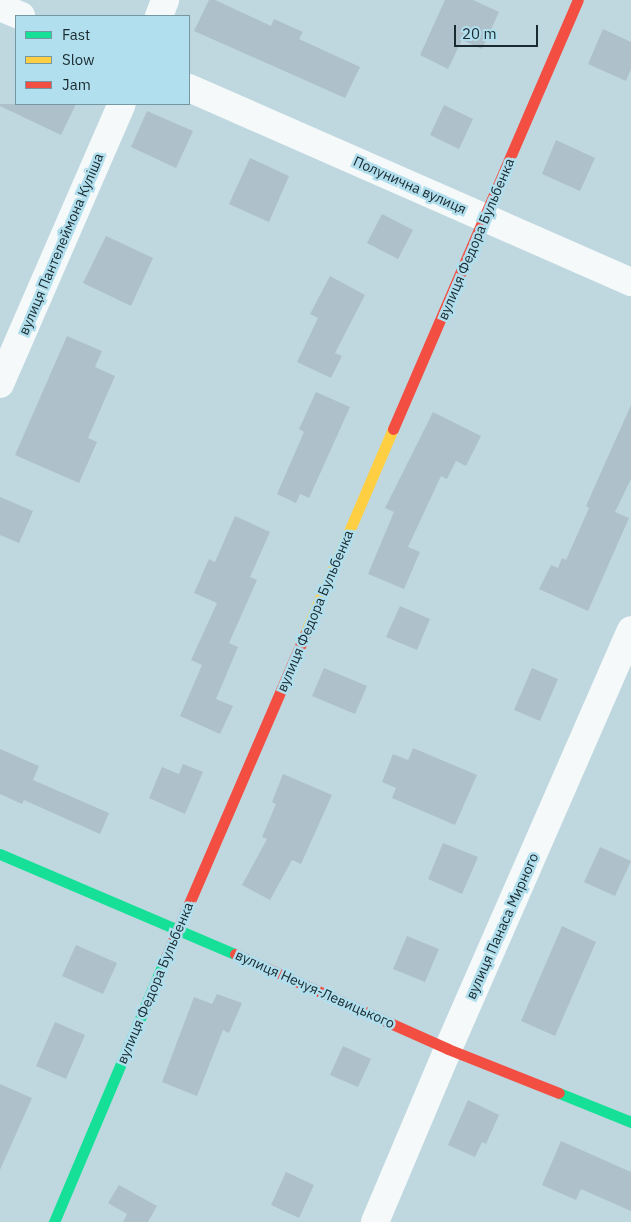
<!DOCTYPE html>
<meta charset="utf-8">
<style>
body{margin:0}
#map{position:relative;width:631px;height:1222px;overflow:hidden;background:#bfd8e0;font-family:"IBM Plex Sans",sans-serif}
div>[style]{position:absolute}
.building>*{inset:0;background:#aec0c9}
.street>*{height:28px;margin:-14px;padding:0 14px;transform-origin:14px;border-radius:14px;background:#f5f9fa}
.fast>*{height:11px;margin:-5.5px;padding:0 5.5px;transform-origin:5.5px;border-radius:5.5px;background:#16e098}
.slow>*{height:11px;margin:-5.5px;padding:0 5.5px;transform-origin:5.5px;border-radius:5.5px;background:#ffcf43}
.jam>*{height:11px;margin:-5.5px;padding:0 5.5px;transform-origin:5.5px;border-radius:5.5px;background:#f24e42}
span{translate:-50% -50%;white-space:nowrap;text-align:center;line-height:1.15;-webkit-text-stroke:5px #b2dfed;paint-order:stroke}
.street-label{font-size:14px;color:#192a30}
.legend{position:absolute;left:15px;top:15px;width:175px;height:90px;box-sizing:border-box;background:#b2dfed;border:1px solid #7597a1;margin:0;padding:6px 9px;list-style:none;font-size:15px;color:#192a30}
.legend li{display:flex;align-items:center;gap:10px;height:25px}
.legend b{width:25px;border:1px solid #7597a1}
.scale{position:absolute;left:454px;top:25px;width:84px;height:22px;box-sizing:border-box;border:2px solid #192a30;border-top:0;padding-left:6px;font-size:15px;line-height:18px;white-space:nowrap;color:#192a30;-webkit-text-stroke:4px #b2dfed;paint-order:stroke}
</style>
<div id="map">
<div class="building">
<div style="clip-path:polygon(209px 0,215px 0,271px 26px,274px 19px,303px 32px,299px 39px,360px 67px,345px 98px,194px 31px)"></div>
<div style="clip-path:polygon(445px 0,473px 0,499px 12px,482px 49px,462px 40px,448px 69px,420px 55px)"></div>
<div style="clip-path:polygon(603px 29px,631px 42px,631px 69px,626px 81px,588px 64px)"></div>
<div style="clip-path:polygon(0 104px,76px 104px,61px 135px,0 106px)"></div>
<div style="clip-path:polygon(444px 105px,473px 119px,459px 149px,430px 135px)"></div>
<div style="clip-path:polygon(147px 111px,193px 131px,176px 168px,131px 147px)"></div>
<div style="clip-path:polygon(556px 140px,595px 158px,580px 191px,542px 174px)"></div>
<div style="clip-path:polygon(250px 158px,289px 176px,269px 222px,229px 204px)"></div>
<div style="clip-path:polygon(382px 214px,413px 230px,398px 259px,367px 243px)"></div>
<div style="clip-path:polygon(106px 236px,153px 258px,131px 306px,83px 283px)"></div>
<div style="clip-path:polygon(330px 276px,365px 295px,335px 353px,342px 356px,331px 378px,297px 362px,318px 318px,310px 314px)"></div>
<div style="clip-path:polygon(67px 336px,102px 351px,95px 367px,115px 376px,88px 438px,97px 442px,79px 483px,15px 455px)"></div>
<div style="clip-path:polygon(316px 392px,350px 407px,309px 498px,300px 494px,296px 503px,277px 494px,304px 432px,299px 429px)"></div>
<div style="clip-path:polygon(631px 405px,631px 479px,615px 512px,629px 518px,588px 611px,539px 589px,551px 565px,558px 568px,562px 558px,566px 560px,589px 508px,586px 506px)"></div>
<div style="clip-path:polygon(433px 412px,481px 436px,466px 466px,456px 461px,447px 479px,441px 476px,408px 547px,420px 552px,404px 589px,368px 574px,394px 512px,385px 508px)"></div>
<div style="clip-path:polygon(0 497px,33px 511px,19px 543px,0 535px)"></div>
<div style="clip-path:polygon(235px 516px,270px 532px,250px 577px,257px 580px,229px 643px,238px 647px,216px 699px,233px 706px,220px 734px,180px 716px,202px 665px,191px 660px,217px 603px,194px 593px,209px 559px,215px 562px)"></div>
<div style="clip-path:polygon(400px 606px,430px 619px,417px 650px,386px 637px)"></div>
<div style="clip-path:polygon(324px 668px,367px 686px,355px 714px,312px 696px)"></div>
<div style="clip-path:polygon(532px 668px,558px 679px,540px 721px,514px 710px)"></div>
<div style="clip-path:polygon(413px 748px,477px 775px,455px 825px,392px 798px,396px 788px,382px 782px,393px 754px,408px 760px)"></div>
<div style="clip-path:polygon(0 749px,39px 766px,33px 780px,109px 813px,100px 834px,24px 800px,22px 804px,0 794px)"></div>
<div style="clip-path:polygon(183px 764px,203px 772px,185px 814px,149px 798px,162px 767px,179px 774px)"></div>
<div style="clip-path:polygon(283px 774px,332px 795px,301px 864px,292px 860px,270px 900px,242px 885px,267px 839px,262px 837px,276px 804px,272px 802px)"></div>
<div style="clip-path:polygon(443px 843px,478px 857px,462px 894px,428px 879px)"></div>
<div style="clip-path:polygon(600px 847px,631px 861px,615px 896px,584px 882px)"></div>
<div style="clip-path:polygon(562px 926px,596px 942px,555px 1036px,521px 1021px)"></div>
<div style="clip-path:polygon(407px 936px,439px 949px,425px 982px,393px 969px)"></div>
<div style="clip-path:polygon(76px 945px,117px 963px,103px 994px,62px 976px)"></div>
<div style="clip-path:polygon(217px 994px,242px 1003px,229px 1033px,223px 1030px,197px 1096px,162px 1082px,194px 997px,212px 1004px)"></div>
<div style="clip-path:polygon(55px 1022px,85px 1035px,66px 1079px,36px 1066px)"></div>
<div style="clip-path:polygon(343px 1046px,371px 1059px,358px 1087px,330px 1075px)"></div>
<div style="clip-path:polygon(0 1084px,32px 1098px,0 1170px)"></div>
<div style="clip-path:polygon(468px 1100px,499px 1115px,486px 1144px,482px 1142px,475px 1157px,448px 1145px)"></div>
<div style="clip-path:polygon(561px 1141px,631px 1172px,631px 1211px,581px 1189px,576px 1200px,542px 1185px)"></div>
<div style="clip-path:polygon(286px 1172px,314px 1185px,299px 1218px,271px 1205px)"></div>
<div style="clip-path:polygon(119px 1185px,157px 1206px,148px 1222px,123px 1222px,127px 1214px,108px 1203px)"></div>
</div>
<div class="street">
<div style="left:0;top:7px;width:23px;rotate:23deg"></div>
<div style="left:159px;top:16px;width:17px;rotate:-69deg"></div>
<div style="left:189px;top:88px;width:483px;rotate:23.7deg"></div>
<div style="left:0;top:384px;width:305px;rotate:-66.5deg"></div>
<div style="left:375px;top:1222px;width:188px;rotate:-67.1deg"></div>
<div style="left:448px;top:1049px;width:457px;rotate:-66.4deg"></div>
</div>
<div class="fast">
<div style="left:0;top:854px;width:255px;rotate:23.1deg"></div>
<div style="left:559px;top:1093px;width:78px;rotate:21.9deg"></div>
<div style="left:54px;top:1222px;width:288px;rotate:-67.1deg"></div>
</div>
<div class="slow">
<div style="left:305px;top:634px;width:223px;rotate:-66.8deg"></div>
</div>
<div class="jam">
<div style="left:393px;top:429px;width:467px;rotate:-66.7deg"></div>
<div style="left:235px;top:954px;width:233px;rotate:24deg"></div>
<div style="left:448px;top:1049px;width:119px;rotate:21.6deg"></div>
<div style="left:166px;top:957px;width:352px;rotate:-66.7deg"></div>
</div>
<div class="street-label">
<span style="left:410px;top:185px;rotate:24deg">Полунична вулиця</span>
<span style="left:476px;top:239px;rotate:-67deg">вулиця Федора Бульбенка</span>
<span style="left:61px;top:244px;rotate:-67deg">вулиця Пантелеймона Куліша</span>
<span style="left:315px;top:611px;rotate:-67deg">вулиця Федора Бульбенка</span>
<span style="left:502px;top:926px;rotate:-66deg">вулиця Панаса Мирного</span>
<span style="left:155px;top:983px;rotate:-67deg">вулиця Федора Бульбенка</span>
<span style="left:315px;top:989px;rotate:24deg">вулиця Нечуя-Левицького</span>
</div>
<ul class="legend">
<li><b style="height:6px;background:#16e098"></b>Fast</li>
<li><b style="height:6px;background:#ffcf43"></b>Slow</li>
<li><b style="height:6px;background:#f24e42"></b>Jam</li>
</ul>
<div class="scale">20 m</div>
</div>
